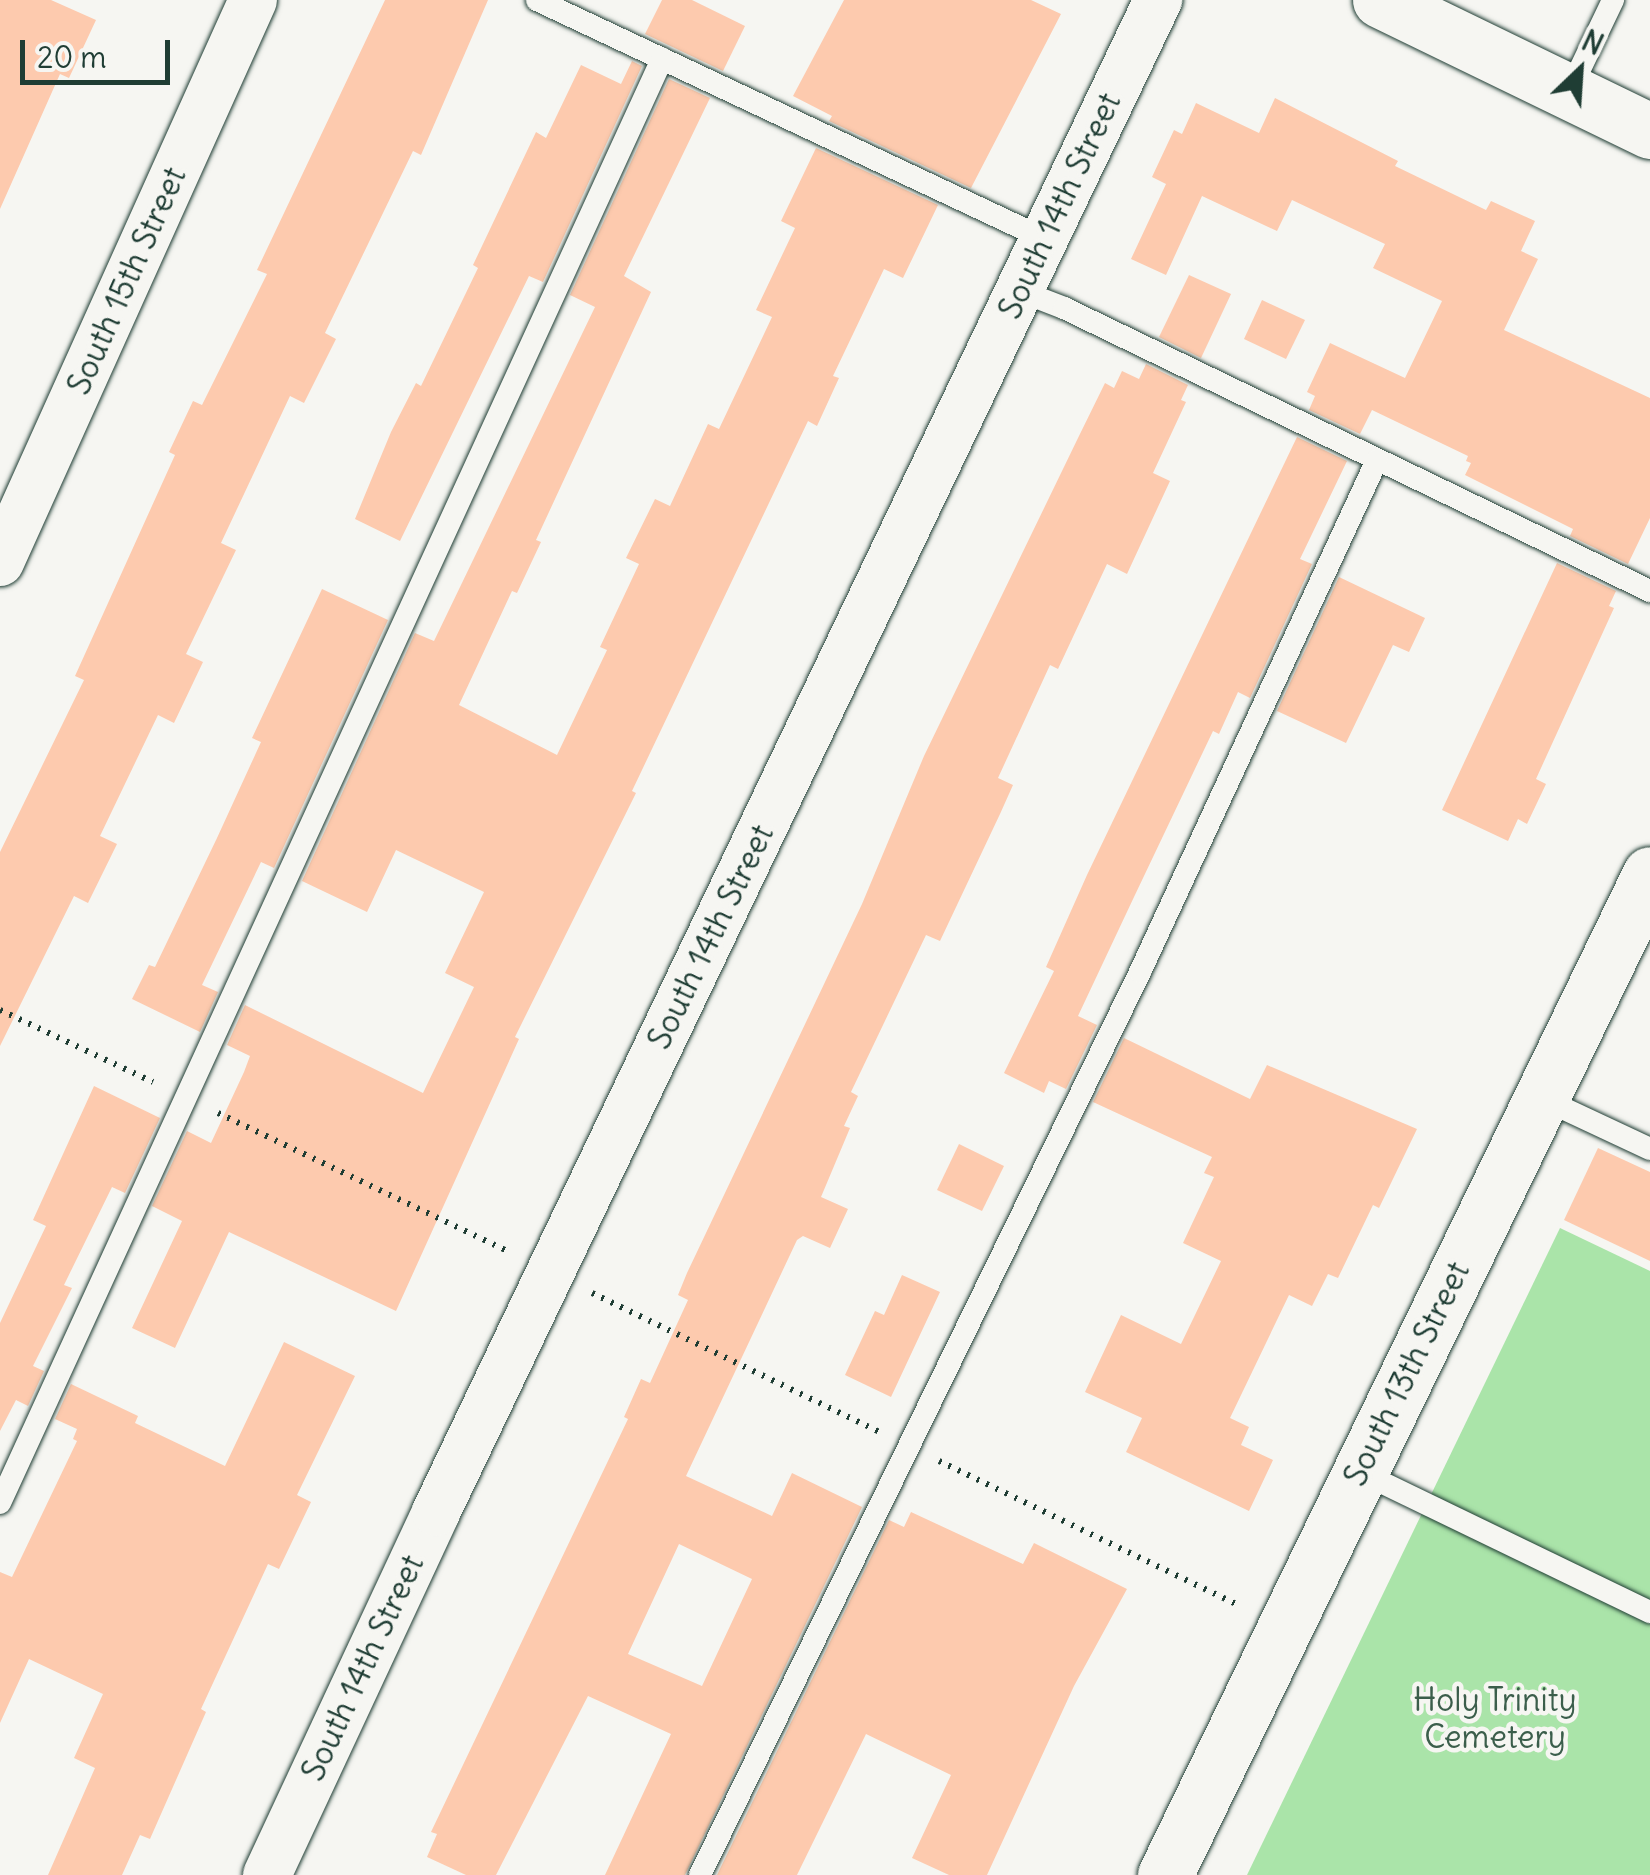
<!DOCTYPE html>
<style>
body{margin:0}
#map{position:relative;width:1650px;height:1875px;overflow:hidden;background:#f6f6f2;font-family:Delius,sans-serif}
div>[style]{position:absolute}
.green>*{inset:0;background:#aae4a9}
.building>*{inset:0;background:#fdcaae}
.path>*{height:6px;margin-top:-3px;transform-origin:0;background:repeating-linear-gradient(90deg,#1f3d34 0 2.5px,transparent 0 10.5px)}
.roads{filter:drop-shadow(0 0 2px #1f3d34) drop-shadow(0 0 2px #1f3d34)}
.service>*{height:22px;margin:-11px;padding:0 11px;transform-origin:11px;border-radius:11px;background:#f6f6f2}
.minor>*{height:48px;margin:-24px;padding:0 24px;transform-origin:24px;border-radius:24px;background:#f6f6f2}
.tertiary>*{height:55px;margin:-27.5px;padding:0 27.5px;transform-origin:27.5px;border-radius:27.5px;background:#f6f6f2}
span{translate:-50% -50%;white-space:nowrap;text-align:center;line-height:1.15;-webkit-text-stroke:9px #f6f6f2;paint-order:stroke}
.street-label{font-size:32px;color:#1f3d34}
.park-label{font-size:32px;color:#3b5e4b}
.north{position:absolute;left:1530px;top:20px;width:100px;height:100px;-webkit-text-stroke:8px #f6f6f2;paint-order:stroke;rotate:25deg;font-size:28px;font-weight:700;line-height:40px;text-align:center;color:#1f3d34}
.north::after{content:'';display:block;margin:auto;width:35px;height:45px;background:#1f3d34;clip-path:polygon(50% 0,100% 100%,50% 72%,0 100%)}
.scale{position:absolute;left:20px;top:40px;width:150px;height:45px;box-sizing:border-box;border:5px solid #1f3d34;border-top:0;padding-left:12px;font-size:30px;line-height:35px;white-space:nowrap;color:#1f3d34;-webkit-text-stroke:8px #f6f6f2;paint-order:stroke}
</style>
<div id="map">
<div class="green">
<div style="clip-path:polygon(1560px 1228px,1650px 1271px,1650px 1875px,1247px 1875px)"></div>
</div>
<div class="building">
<div style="clip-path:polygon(0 0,51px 0,96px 20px,69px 78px,60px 74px,0 209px)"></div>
<div style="clip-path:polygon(385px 0,488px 0,421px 155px,413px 151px,325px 333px,336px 339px,304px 403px,290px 396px,221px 543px,236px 550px,186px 654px,203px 662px,174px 723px,158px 715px,100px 836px,117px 844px,88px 903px,74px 896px,0 1046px,0 852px,84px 680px,75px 676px,175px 455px,169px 452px,193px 401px,202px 405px,267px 274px,257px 270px)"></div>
<div style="clip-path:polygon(662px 0,692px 0,745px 26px,723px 71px,645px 34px)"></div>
<div style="clip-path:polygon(844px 0,1031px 0,1061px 14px,971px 188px,829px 121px,832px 116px,793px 96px)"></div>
<div style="clip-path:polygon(632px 61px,642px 66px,543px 282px,529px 276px,400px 541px,355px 519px,391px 432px,416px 383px,421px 386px,478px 268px,473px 265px,536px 132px,546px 138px,581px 65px,621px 84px)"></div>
<div style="clip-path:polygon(669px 79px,710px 98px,624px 276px,651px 292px,536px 540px,541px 542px,517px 593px,512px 591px,459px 705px,557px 755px,607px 650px,600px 647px,639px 564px,626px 558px,655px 499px,670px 506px,708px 424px,719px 429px,772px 317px,756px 310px,795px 228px,781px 221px,816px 148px,938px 205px,903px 278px,884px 269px,833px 376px,839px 378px,817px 426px,808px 421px,632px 791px,636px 793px,515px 1037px,519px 1039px,396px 1311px,229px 1232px,175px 1348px,132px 1328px,182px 1221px,152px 1206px,187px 1131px,211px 1143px,244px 1072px,250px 1056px,227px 1045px,245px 1005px,423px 1093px,474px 987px,445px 973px,484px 892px,396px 850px,367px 912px,302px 881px,415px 633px,434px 641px,595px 307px,570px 295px)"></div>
<div style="clip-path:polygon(1275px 98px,1398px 161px,1395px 166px,1486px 210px,1491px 201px,1535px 221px,1521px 251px,1538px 259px,1504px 330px,1650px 398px,1650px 518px,1628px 564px,1570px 536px,1573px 529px,1465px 475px,1471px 463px,1466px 461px,1468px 456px,1372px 410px,1360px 434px,1309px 410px,1315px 396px,1307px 392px,1330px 343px,1405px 378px,1442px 301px,1373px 268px,1385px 244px,1292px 200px,1277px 231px,1202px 196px,1166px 275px,1131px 259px,1166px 184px,1152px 177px,1174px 130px,1182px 134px,1196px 103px,1259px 133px)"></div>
<div style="clip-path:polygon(1189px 275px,1231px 294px,1201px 358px,1159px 337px)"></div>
<div style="clip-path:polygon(1262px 300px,1305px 320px,1286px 359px,1244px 339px)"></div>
<div style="clip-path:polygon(evenodd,1146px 364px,1188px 385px,1181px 400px,1186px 402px,1153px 473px,1170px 481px,1127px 574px,1107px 564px,1058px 669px,1050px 665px,998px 778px,1013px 785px,1000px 814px,940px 941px,926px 935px,851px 1092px,858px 1096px,844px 1126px,850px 1128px,821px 1197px,848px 1209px,830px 1248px,803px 1236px,797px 1240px,686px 1476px,772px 1516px,792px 1473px,862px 1507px,685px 1875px,605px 1875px,671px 1734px,588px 1696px,496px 1875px,466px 1875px,427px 1857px,437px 1834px,431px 1832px,628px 1419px,624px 1417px,641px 1379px,650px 1383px,688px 1300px,678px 1295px,687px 1273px,862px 904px,924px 756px,1078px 438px,1105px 383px,1114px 388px,1122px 371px,1139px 379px,1146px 364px,679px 1544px,752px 1579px,702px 1686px,628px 1654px,679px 1544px)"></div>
<div style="clip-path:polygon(1297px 437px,1347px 461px,1300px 559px,1312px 564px,1250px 698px,1238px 692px,1219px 734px,1213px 731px,1134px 897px,1078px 1016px,1097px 1025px,1066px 1089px,1049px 1081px,1044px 1093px,1004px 1073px,1054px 971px,1046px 967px,1087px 875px)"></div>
<div style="clip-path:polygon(1557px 563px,1616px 591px,1609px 606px,1614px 608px,1536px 779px,1546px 784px,1527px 824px,1518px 819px,1508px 841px,1442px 810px)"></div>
<div style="clip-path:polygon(1339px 577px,1425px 618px,1409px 652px,1393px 645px,1346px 743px,1277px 711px)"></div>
<div style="clip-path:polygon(322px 589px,388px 620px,274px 868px,261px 862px,202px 985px,218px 992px,200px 1032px,132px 999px,149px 965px,155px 967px,217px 838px,261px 742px,252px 738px)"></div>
<div style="clip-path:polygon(1124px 1038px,1250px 1099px,1267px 1065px,1417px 1129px,1379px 1208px,1373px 1205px,1338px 1278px,1328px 1274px,1312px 1306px,1289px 1295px,1230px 1418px,1249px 1427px,1241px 1445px,1273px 1460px,1249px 1511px,1126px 1452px,1142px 1418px,1085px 1392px,1121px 1315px,1181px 1344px,1221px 1261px,1183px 1243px,1214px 1177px,1204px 1173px,1212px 1157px,1093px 1102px)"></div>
<div style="clip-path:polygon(94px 1086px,160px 1118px,125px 1193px,112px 1187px,64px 1285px,72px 1288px,33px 1366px,44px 1371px,28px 1406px,16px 1400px,0 1431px,0 1323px,46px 1226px,33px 1220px)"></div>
<div style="clip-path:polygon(959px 1144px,1004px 1166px,982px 1211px,937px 1190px)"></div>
<div style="clip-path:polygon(1598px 1148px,1650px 1172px,1650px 1261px,1564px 1220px)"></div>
<div style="clip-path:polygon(902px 1275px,940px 1292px,891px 1397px,845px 1375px,875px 1311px,884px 1315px)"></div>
<div style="clip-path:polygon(284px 1342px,355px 1376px,297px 1495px,311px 1502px,279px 1569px,268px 1564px,201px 1709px,206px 1712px,150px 1839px,140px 1835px,122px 1875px,48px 1875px,95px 1768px,74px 1758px,103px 1694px,29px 1659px,0 1723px,0 1572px,12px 1577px,77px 1441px,73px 1439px,77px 1429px,55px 1419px,71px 1384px,138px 1416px,135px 1423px,225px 1466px)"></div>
<div style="clip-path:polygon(911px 1512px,1023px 1564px,1034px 1543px,1127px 1589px,1074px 1686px,987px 1875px,949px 1875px,912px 1858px,951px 1775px,866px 1734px,797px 1875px,717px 1875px,889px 1520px,904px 1527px)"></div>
</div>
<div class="path">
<div style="left:0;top:1010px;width:169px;rotate:25.2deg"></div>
<div style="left:218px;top:1113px;width:322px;rotate:25.5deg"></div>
<div style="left:592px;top:1293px;width:318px;rotate:25.8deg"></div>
<div style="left:939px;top:1461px;width:332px;rotate:25.7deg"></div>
</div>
<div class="roads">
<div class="service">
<div style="left:537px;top:0;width:561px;rotate:25.2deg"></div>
<div style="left:1569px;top:92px;width:102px;rotate:-64.4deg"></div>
<div style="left:1020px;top:291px;width:47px;rotate:21.1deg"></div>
<div style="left:1064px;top:308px;width:651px;rotate:25.78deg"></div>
<div style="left:1541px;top:1098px;width:120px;rotate:25.1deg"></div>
<div style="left:1360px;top:1472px;width:322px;rotate:25.8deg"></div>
<div style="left:0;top:1503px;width:1589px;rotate:-65.37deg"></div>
<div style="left:700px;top:1875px;width:1004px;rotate:-64.02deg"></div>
<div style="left:1140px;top:972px;width:564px;rotate:-65.16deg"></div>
</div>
<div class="minor">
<div style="left:0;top:562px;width:616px;rotate:-65.76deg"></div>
<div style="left:267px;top:1875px;width:400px;rotate:-65deg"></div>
<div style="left:436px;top:1512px;width:1676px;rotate:-64.47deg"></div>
</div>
<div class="tertiary">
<div style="left:1380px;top:0;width:300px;rotate:25.9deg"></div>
<div style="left:1165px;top:1875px;width:1112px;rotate:-64.15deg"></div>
</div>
</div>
<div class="street-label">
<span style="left:1060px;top:206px;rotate:-65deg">South 14th Street</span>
<span style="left:127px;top:281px;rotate:-66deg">South 15th Street</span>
<span style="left:711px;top:937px;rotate:-64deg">South 14th Street</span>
<span style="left:1407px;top:1374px;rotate:-64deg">South 13th Street</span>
<span style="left:363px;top:1668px;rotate:-65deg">South 14th Street</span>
</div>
<div class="park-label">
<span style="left:1495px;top:1719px">Holy Trinity<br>Cemetery</span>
</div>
<div class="north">N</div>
<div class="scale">20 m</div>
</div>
